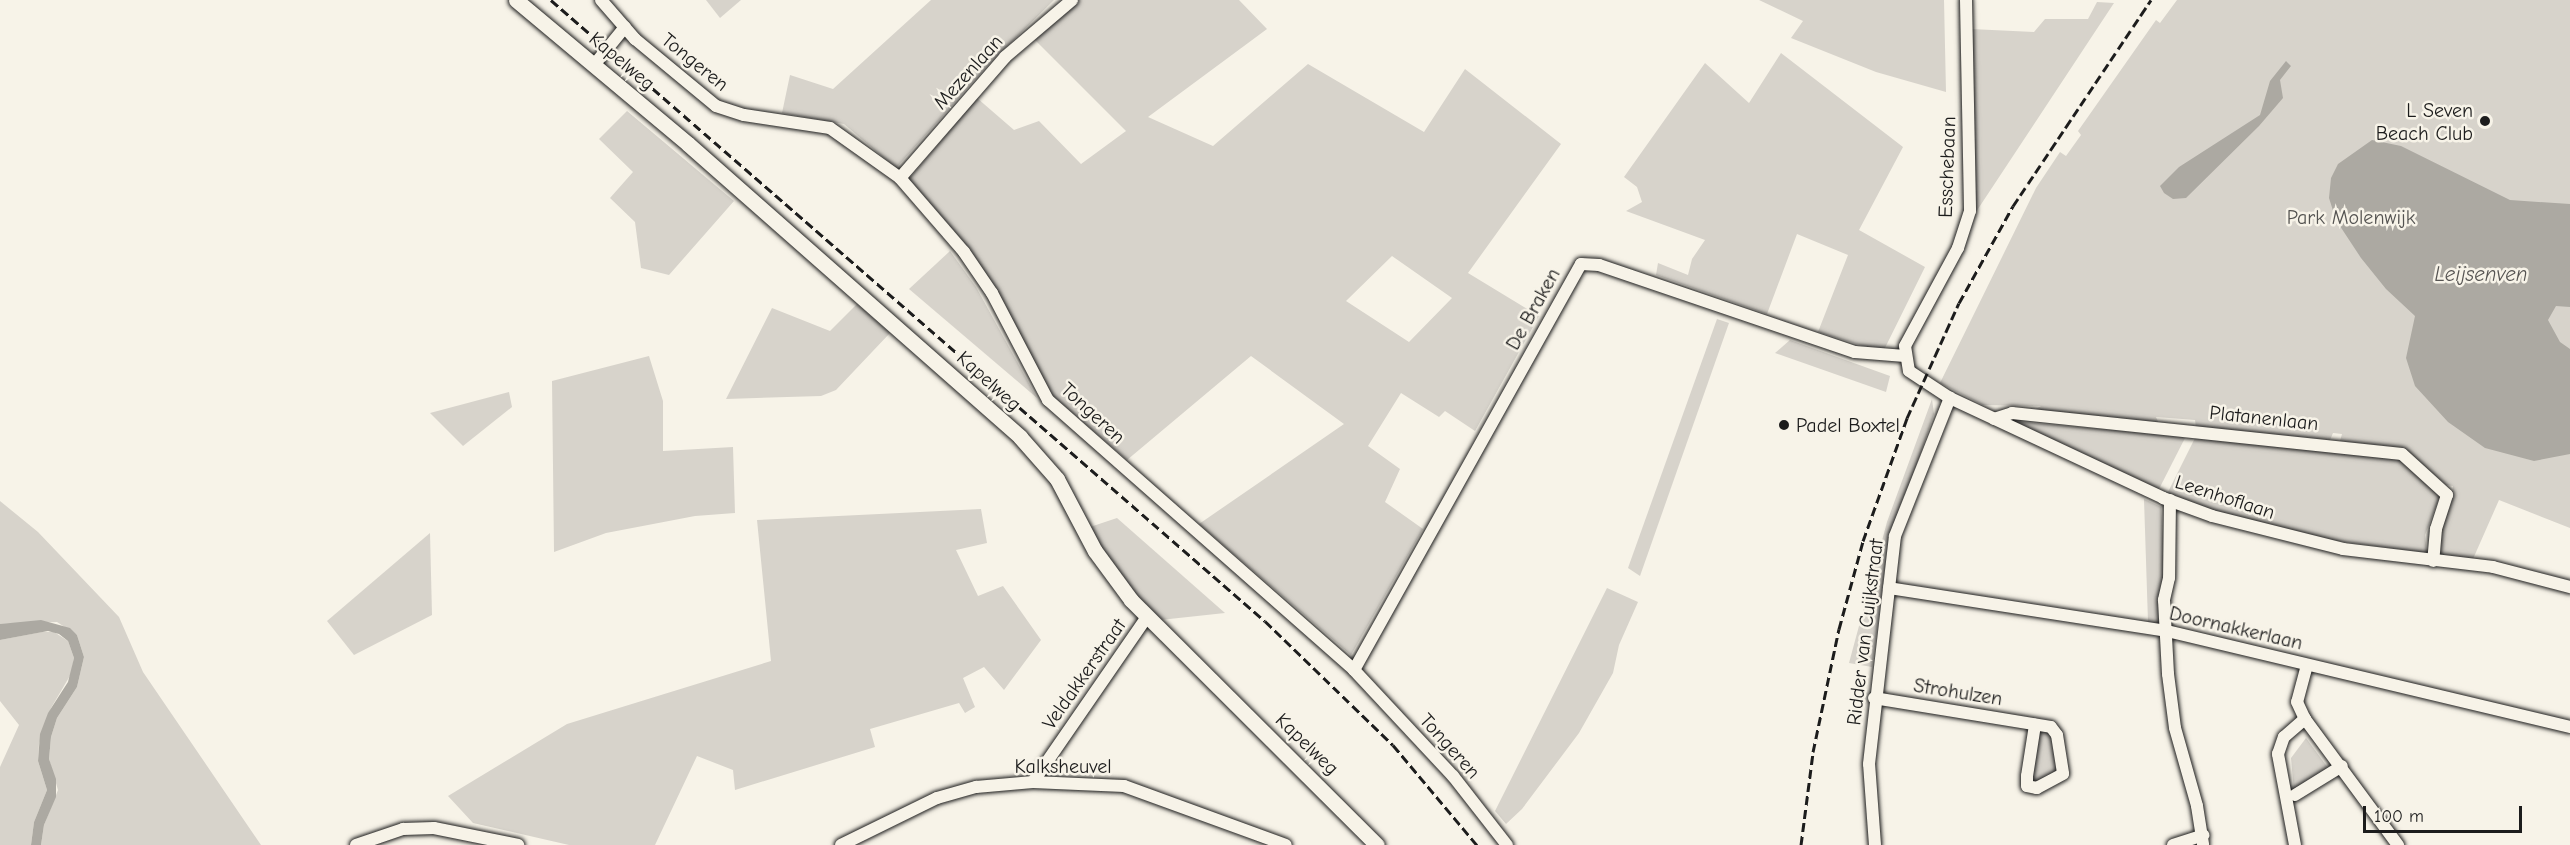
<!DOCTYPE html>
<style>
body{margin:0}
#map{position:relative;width:2570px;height:845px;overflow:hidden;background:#f7f3e8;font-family:"Comic Neue",sans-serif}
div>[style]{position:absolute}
.green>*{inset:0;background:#d7d3cb}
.water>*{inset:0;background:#aca9a2}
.roads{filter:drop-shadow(0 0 2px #1c1c1c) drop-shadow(0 0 2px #1c1c1c)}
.minor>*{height:12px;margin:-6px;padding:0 6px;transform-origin:6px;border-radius:6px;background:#f7f3e8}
.major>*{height:15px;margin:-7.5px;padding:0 7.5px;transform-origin:7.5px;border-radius:7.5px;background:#f7f3e8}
.rail>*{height:3px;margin-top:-1.5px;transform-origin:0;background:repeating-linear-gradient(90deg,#1c1c1c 0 9px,transparent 0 13.5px)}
.dots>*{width:16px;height:16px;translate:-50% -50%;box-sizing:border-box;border:3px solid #f7f3e8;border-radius:50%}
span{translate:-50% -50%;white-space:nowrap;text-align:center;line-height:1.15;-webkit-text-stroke:5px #f7f3e8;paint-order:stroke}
.street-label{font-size:20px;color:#1c1c1c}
.poi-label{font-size:20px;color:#1c1c1c}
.right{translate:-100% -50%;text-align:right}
.left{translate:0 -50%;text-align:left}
.park-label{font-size:20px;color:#545351}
.water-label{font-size:21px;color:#565452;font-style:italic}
.scale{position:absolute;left:2363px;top:806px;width:159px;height:27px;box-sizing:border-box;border:3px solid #1c1c1c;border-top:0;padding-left:8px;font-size:18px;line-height:21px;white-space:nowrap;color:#1c1c1c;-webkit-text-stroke:4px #f7f3e8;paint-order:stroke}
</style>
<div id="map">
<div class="green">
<div style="clip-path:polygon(706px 0,741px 0,720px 18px)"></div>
<div style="clip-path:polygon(931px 0,1054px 0,991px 62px,896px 168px,844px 124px,782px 113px,790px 75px,833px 89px)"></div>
<div style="clip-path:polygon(evenodd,1075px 0,1239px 0,1267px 29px,1148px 117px,1213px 146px,1308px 64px,1424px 132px,1465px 69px,1561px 144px,1468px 273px,1539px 316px,1475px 431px,1445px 411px,1439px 417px,1401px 393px,1368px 446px,1400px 469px,1385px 502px,1423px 529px,1351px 655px,1199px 524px,1344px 424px,1251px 356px,1127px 460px,1046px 390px,974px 257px,909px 179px,977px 98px,1014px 130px,1039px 121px,1081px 164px,1126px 131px,1032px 37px,1075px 0,1392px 256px,1452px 298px,1409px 342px,1346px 301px,1392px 256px)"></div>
<div style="clip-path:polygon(1759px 0,1944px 0,1946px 92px,1876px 72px,1791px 38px,1803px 21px)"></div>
<div style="clip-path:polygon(2177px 0,2570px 0,2570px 528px,2499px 500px,2473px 559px,2441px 555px,2440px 530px,2450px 507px,2453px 486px,2446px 485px,2402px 448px,2340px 441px,2342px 434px,2333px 433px,2330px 440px,2196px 427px,2195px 420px,2156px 417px,2159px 424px,2034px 410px,2041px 406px,1983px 405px,1940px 383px,2036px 188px,2060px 152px,2066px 156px,2081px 135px,2078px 131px,2156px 20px,2160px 23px)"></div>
<div style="clip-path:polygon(2097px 2px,2114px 3px,1972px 218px,1971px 29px,2034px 32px,2045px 19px,2088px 19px)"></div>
<div style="clip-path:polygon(1781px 53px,1903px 147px,1859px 230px,1925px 267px,1883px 352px,1818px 332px,1848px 255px,1797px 234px,1767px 314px,1656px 275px,1658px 263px,1688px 275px,1692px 259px,1705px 240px,1626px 211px,1642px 202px,1637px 187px,1624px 177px,1705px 63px,1749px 103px)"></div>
<div style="clip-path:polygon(627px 111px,734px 201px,669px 275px,641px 268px,635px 222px,610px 198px,633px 172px,599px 139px)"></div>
<div style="clip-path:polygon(950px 251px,976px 287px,1037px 398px,909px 289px)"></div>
<div style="clip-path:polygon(857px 304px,890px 333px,836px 390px,821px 396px,726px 399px,772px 308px,830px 331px)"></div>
<div style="clip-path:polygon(1717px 319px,1729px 323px,1640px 576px,1628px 568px)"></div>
<div style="clip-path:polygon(1790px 340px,1890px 376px,1886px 392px,1775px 353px)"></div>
<div style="clip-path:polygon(649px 356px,663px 401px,663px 451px,733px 447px,735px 513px,695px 516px,606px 533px,554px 552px,552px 381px)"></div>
<div style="clip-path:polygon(509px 392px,512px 407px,463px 446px,430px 413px)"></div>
<div style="clip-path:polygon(1932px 399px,1934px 414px,1887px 552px,1872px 667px,1849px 663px,1887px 522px)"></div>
<div style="clip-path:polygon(2011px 421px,2179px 436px,2185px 438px,2158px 491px)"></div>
<div style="clip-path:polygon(2195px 438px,2400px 458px,2440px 496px,2425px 535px,2427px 553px,2323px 539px,2210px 510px,2167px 494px)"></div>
<div style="clip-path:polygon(2144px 499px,2161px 507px,2167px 597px,2161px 624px,2148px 622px)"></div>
<div style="clip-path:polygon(0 501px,38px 532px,119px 617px,143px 672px,261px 845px,41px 845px,44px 825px,58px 790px,49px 759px,51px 737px,57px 718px,77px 687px,84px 657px,77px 635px,57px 622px,0 624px)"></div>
<div style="clip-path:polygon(981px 509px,987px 543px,956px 550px,978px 596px,1003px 586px,1041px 640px,1004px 690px,984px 667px,963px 678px,975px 707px,965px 713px,959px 703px,870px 729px,875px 747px,735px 790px,733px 770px,697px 756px,655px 845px,569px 845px,473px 823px,448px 796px,567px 724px,771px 661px,757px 520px)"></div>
<div style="clip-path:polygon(1117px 518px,1225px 613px,1160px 620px,1131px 590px,1087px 528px)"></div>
<div style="clip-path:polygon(430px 533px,432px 615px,354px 655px,327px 621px)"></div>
<div style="clip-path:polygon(1607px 588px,1638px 602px,1619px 645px,1613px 673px,1579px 733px,1522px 809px,1506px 824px,1495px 811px)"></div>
<div style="clip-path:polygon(42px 632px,54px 632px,68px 641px,74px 658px,71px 674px,51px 708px,39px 744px,38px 761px,47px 790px,34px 822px,31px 845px,0 845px,0 767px,19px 725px,0 701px,0 640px)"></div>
<div style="clip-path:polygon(2043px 729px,2051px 732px,2059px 771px,2036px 782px,2032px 780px,2039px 732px)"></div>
<div style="clip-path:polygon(2306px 738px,2331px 772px,2294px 791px,2291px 758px)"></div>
</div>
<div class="water">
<div style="clip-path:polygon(2286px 61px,2291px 66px,2280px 80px,2283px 98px,2259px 126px,2186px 198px,2173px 199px,2164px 193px,2160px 186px,2179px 167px,2260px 115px,2270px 81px)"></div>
<div style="clip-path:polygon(2372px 140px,2401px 146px,2510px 200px,2570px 204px,2570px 307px,2556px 306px,2548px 320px,2560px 342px,2570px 349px,2570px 454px,2534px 461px,2485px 448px,2448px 422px,2415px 386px,2406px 358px,2415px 316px,2386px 289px,2361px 258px,2336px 220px,2329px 198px,2331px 178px,2338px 164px)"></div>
<div style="clip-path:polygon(41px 620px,70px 628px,77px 635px,84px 657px,77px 687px,57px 718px,51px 737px,49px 759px,56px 779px,56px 797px,44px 825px,41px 845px,31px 845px,34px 822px,47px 790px,38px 761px,40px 734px,48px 713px,68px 682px,74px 658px,68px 641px,59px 634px,48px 631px,0 640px,0 624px)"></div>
</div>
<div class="roads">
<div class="minor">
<div style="left:601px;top:0;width:52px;rotate:48.9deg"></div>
<div style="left:635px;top:39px;width:105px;rotate:39.6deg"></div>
<div style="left:716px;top:106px;width:29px;rotate:18deg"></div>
<div style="left:744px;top:115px;width:87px;rotate:8.6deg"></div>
<div style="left:830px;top:128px;width:86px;rotate:35.5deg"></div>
<div style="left:900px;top:178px;width:98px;rotate:49.1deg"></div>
<div style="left:964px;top:252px;width:50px;rotate:55.7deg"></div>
<div style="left:992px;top:293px;width:121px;rotate:62.4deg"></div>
<div style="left:1048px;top:400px;width:408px;rotate:41.4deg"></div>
<div style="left:1354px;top:670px;width:145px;rotate:47deg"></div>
<div style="left:1453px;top:776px;width:88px;rotate:52deg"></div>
<div style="left:1966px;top:0;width:211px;rotate:88.9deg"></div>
<div style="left:1970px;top:211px;width:39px;rotate:108deg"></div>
<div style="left:1958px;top:248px;width:111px;rotate:118.4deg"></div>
<div style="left:1905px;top:346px;width:25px;rotate:81deg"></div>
<div style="left:1909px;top:371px;width:49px;rotate:33.4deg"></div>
<div style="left:1950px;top:398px;width:235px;rotate:25.1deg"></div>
<div style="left:2163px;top:498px;width:52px;rotate:20.2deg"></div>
<div style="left:2212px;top:516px;width:135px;rotate:14.1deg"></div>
<div style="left:2343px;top:549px;width:151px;rotate:6.8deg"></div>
<div style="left:2493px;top:567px;width:80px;rotate:14.6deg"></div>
<div style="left:594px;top:65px;width:49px;rotate:-50.8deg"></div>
<div style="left:900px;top:178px;width:160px;rotate:-49deg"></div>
<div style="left:1005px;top:57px;width:88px;rotate:-40.4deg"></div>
<div style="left:1994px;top:419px;width:19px;rotate:-18deg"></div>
<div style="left:2012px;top:413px;width:392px;rotate:6deg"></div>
<div style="left:2402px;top:454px;width:61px;rotate:42.3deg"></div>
<div style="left:2447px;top:495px;width:36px;rotate:108deg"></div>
<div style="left:2436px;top:529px;width:32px;rotate:95deg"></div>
<div style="left:2170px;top:500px;width:78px;rotate:90.7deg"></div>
<div style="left:2169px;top:578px;width:23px;rotate:103deg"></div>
<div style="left:2164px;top:600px;width:74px;rotate:86.9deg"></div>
<div style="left:2168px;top:674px;width:54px;rotate:82.6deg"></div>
<div style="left:2175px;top:728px;width:81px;rotate:74.2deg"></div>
<div style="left:2197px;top:806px;width:39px;rotate:81deg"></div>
<div style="left:1889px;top:588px;width:281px;rotate:8.8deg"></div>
<div style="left:2167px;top:631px;width:414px;rotate:13.4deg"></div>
<div style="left:2307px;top:665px;width:38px;rotate:105deg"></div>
<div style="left:2297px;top:702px;width:19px;rotate:65deg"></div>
<div style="left:2305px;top:719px;width:157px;rotate:53.6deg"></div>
<div style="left:1354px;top:670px;width:465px;rotate:-60.8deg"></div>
<div style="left:1581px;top:264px;width:18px;rotate:3deg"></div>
<div style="left:1599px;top:265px;width:270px;rotate:18.8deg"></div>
<div style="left:1855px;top:352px;width:50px;rotate:4.6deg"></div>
<div style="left:1874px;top:698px;width:179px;rotate:9.3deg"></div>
<div style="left:2051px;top:727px;width:10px;rotate:53deg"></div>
<div style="left:2057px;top:735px;width:39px;rotate:81deg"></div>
<div style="left:2063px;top:774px;width:30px;rotate:152deg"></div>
<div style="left:2037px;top:788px;width:10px;rotate:-169deg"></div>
<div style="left:2027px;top:786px;width:10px;rotate:-90deg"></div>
<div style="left:2027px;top:776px;width:52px;rotate:-81.1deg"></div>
<div style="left:1033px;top:782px;width:201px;rotate:-55.4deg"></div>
<div style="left:2295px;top:795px;width:55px;rotate:-31.7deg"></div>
<div style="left:356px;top:845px;width:50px;rotate:-18.8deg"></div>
<div style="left:403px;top:829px;width:31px;rotate:-2deg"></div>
<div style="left:434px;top:828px;width:86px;rotate:11.4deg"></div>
<div style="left:841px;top:845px;width:107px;rotate:-26.1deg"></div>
<div style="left:937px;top:798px;width:41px;rotate:-15.8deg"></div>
<div style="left:976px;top:787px;width:57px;rotate:-5deg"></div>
<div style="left:1033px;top:782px;width:91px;rotate:2.5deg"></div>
<div style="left:1124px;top:786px;width:172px;rotate:20deg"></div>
<div style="left:1875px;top:845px;width:81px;rotate:-94.2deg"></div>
<div style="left:1869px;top:764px;width:229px;rotate:-83.5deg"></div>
<div style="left:1895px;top:536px;width:149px;rotate:-68.3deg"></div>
<div style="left:2173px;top:845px;width:32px;rotate:-18deg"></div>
<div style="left:2295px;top:845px;width:93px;rotate:-100.6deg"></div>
<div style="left:2278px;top:754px;width:18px;rotate:-71deg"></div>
<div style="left:2284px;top:737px;width:28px;rotate:-41deg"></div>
</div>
<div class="major">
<div style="left:516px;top:0;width:224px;rotate:39.9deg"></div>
<div style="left:688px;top:144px;width:443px;rotate:41.4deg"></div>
<div style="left:1020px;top:437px;width:56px;rotate:48.6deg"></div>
<div style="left:1057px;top:479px;width:81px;rotate:62.2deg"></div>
<div style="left:1095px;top:551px;width:61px;rotate:53.7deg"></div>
<div style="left:1131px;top:600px;width:347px;rotate:44.9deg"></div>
</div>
</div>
<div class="rail">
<div style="left:551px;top:0;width:946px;rotate:41.02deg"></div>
<div style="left:1265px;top:621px;width:178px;rotate:44.1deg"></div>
<div style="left:1393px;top:745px;width:131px;rotate:50deg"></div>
<div style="left:1801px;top:845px;width:94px;rotate:-82.6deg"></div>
<div style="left:1813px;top:752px;width:126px;rotate:-78.1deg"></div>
<div style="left:1839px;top:629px;width:91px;rotate:-74.7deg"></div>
<div style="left:1863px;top:541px;width:131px;rotate:-70.3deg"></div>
<div style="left:1907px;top:418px;width:126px;rotate:-65.7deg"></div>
<div style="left:1959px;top:303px;width:111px;rotate:-60.9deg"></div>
<div style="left:2013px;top:206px;width:248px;rotate:-56.2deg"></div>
</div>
<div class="dots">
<div style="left:2485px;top:121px;background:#1c1c1c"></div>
<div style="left:1784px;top:425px;background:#1c1c1c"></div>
</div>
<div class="street-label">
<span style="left:622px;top:61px;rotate:40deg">Kapelweg</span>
<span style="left:695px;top:62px;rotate:39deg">Tongeren</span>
<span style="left:968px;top:72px;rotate:-48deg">Mezenlaan</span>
<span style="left:1947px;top:167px;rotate:-88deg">Esschebaan</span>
<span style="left:1533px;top:309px;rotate:-61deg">De Braken</span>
<span style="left:989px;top:381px;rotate:42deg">Kapelweg</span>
<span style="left:1093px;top:413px;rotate:43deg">Tongeren</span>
<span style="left:2264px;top:418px;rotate:6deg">Platanenlaan</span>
<span style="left:2225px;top:497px;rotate:18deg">Leenhoflaan</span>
<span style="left:2236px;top:628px;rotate:13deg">Doornakkerlaan</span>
<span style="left:1865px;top:632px;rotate:-83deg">Ridder van Cuijkstraat</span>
<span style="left:1084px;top:674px;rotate:-55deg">Veldakkerstraat</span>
<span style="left:1958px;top:692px;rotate:9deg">Strohulzen</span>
<span style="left:1307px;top:744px;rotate:44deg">Kapelweg</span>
<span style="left:1450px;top:746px;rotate:48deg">Tongeren</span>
<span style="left:1063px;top:766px">Kalksheuvel</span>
</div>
<div class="poi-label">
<span class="right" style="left:2473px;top:122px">L Seven<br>Beach Club</span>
<span class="left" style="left:1796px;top:425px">Padel Boxtel</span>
</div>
<div class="park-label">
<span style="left:2351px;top:217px">Park Molenwijk</span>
</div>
<div class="water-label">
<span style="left:2481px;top:274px">Leijsenven</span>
</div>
<div class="scale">100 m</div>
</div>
